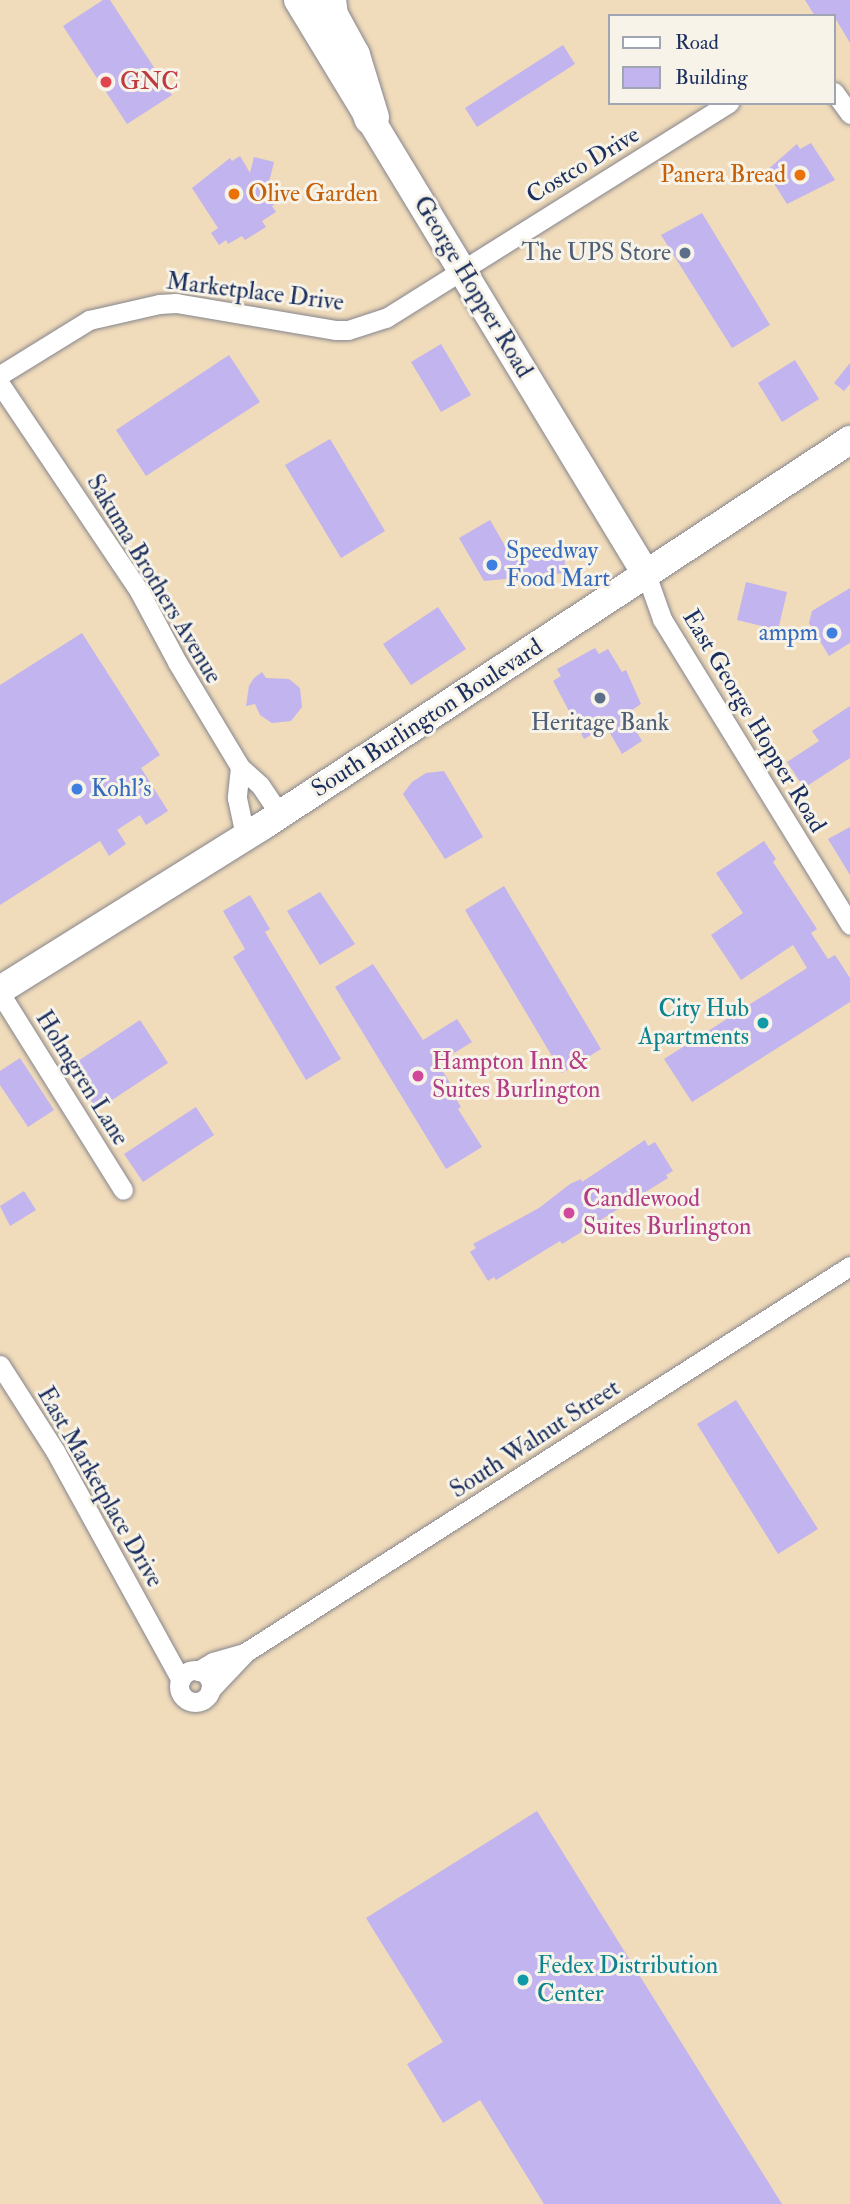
<!DOCTYPE html>
<style>
body{margin:0}
#map{position:relative;width:850px;height:2204px;overflow:hidden;background:#f0dbba;font-family:"IM FELL Double Pica",serif}
div>[style]{position:absolute}
.building>*{inset:0;background:#c1b4ef}
.roads{filter:drop-shadow(0 0 2px #86858c) drop-shadow(0 0 2px #86858c)}
.street>*{height:19px;margin:-9.5px;padding:0 9.5px;transform-origin:9.5px;border-radius:9.5px;background:#fff}
.street>.ring{margin:-9.5px;padding:0;box-sizing:content-box;background:none;border:19px solid #fff;border-radius:50%}
.secondary>*{height:28px;margin:-14px;padding:0 14px;transform-origin:14px;border-radius:14px;background:#fff}
.highway>*{height:35px;margin:-17.5px;padding:0 17.5px;transform-origin:17.5px;border-radius:17.5px;background:#fff}
.dots>*{width:19px;height:19px;translate:-50% -50%;box-sizing:border-box;border:4px solid #f7f3e8;border-radius:50%}
span{translate:-50% -50%;white-space:nowrap;text-align:center;line-height:1.15;-webkit-text-stroke:6px #f7f3e8;paint-order:stroke}
.health-label{font-size:24px;color:#be3a42}
.left{translate:0 -50%;text-align:left}
.street-label{font-size:24px;color:#1b2f5e}
.food-label{font-size:24px;color:#c56008}
.right{translate:-100% -50%;text-align:right}
.service-label{font-size:24px;color:#4e5e75}
.shop-label{font-size:24px;color:#366cbe}
.culture-label{font-size:24px;color:#0d838f}
.hotel-label{font-size:24px;color:#b23c85}
.legend{position:absolute;left:608px;top:14px;width:228px;height:91px;box-sizing:border-box;background:#f7f3e8;border:2px solid #9fa5b1;margin:0;padding:9px 12px;list-style:none;font-size:21px;color:#1b2f5e}
.legend li{display:flex;align-items:center;gap:14px;height:35px}
.legend b{width:35px;border:2px solid #9fa5b1}
</style>
<div id="map">
<div class="building">
<div style="clip-path:polygon(103px 0,110px 0,172px 95px,127px 124px,63px 26px)"></div>
<div style="clip-path:polygon(805px 0,850px 0,850px 43px,834px 16px,815px 16px)"></div>
<div style="clip-path:polygon(563px 45px,575px 64px,477px 127px,465px 108px)"></div>
<div style="clip-path:polygon(811px 143px,835px 180px,787px 204px,766px 171px,797px 144px,800px 149px)"></div>
<div style="clip-path:polygon(240px 156px,250px 173px,254px 157px,274px 162px,268px 186px,278px 202px,272px 206px,276px 212px,262px 221px,266px 227px,245px 240px,242px 236px,228px 244px,226px 240px,219px 245px,211px 233px,218px 228px,192px 188px,230px 158px,232px 161px)"></div>
<div style="clip-path:polygon(702px 213px,770px 325px,732px 348px,661px 235px)"></div>
<div style="clip-path:polygon(441px 344px,471px 395px,441px 412px,411px 362px)"></div>
<div style="clip-path:polygon(229px 355px,260px 402px,146px 476px,116px 430px)"></div>
<div style="clip-path:polygon(795px 360px,819px 399px,782px 422px,758px 383px)"></div>
<div style="clip-path:polygon(850px 363px,850px 384px,844px 391px,834px 383px)"></div>
<div style="clip-path:polygon(330px 439px,385px 531px,341px 558px,285px 465px)"></div>
<div style="clip-path:polygon(490px 520px,508px 551px,563px 546px,566px 573px,484px 581px,459px 538px)"></div>
<div style="clip-path:polygon(746px 582px,787px 592px,778px 630px,737px 620px)"></div>
<div style="clip-path:polygon(850px 588px,850px 643px,829px 656px,809px 623px,812px 611px)"></div>
<div style="clip-path:polygon(438px 607px,466px 649px,411px 685px,383px 644px)"></div>
<div style="clip-path:polygon(82px 633px,160px 755px,141px 768px,168px 811px,146px 825px,140px 815px,117px 830px,126px 844px,109px 856px,100px 841px,0 905px,0 685px)"></div>
<div style="clip-path:polygon(595px 648px,599px 654px,608px 649px,622px 672px,626px 670px,641px 704px,626px 714px,642px 741px,622px 754px,606px 726px,584px 739px,553px 681px,561px 676px,557px 669px)"></div>
<div style="clip-path:polygon(262px 672px,266px 678px,289px 679px,300px 688px,302px 707px,291px 721px,272px 723px,260px 715px,255px 704px,246px 706px,249px 686px,254px 678px)"></div>
<div style="clip-path:polygon(850px 706px,850px 758px,804px 788px,787px 762px,819px 741px,812px 731px)"></div>
<div style="clip-path:polygon(444px 771px,483px 837px,445px 859px,403px 794px,412px 782px,426px 773px)"></div>
<div style="clip-path:polygon(850px 827px,850px 875px,828px 839px)"></div>
<div style="clip-path:polygon(764px 841px,776px 859px,773px 862px,817px 929px,811px 933px,828px 959px,835px 955px,850px 978px,850px 1002px,692px 1102px,664px 1059px,807px 968px,793px 945px,741px 980px,711px 935px,743px 913px,716px 873px)"></div>
<div style="clip-path:polygon(504px 886px,601px 1049px,562px 1073px,465px 910px)"></div>
<div style="clip-path:polygon(320px 892px,355px 944px,320px 965px,287px 911px)"></div>
<div style="clip-path:polygon(250px 895px,270px 929px,265px 932px,341px 1059px,306px 1080px,233px 957px,245px 949px,223px 911px)"></div>
<div style="clip-path:polygon(373px 964px,423px 1040px,457px 1019px,472px 1042px,438px 1063px,454px 1090px,451px 1091px,461px 1107px,458px 1109px,482px 1147px,446px 1169px,335px 987px)"></div>
<div style="clip-path:polygon(140px 1020px,168px 1063px,97px 1110px,69px 1067px)"></div>
<div style="clip-path:polygon(20px 1058px,54px 1110px,28px 1127px,0 1085px,0 1071px)"></div>
<div style="clip-path:polygon(196px 1107px,214px 1135px,143px 1182px,124px 1154px)"></div>
<div style="clip-path:polygon(645px 1140px,648px 1146px,655px 1142px,673px 1171px,666px 1175px,668px 1178px,562px 1244px,560px 1241px,496px 1280px,494px 1277px,488px 1281px,470px 1252px,476px 1248px,473px 1244px,539px 1208px,570px 1184px,581px 1179px,582px 1182px)"></div>
<div style="clip-path:polygon(24px 1191px,36px 1210px,10px 1226px,0 1206px)"></div>
<div style="clip-path:polygon(736px 1400px,818px 1529px,778px 1554px,697px 1424px)"></div>
<div style="clip-path:polygon(537px 1811px,782px 2204px,544px 2204px,480px 2100px,443px 2123px,407px 2064px,443px 2042px,366px 1918px)"></div>
</div>
<div class="roads">
<div class="street">
<div style="left:834px;top:92px;width:27px;rotate:54deg"></div>
<div style="left:0;top:375px;width:105px;rotate:-31.7deg"></div>
<div style="left:89px;top:320px;width:72px;rotate:-12.9deg"></div>
<div style="left:159px;top:304px;width:17px;rotate:-3deg"></div>
<div style="left:176px;top:303px;width:161px;rotate:9.6deg"></div>
<div style="left:335px;top:330px;width:13px"></div>
<div style="left:348px;top:330px;width:40px;rotate:-18deg"></div>
<div style="left:386px;top:318px;width:405px;rotate:-32.1deg"></div>
<div style="left:0;top:384px;width:249px;rotate:56.1deg"></div>
<div style="left:139px;top:591px;width:81px;rotate:61.8deg"></div>
<div style="left:177px;top:662px;width:122px;rotate:59deg"></div>
<div style="left:240px;top:767px;width:27px;rotate:42deg"></div>
<div style="left:260px;top:785px;width:36px;rotate:56deg"></div>
<div style="left:646px;top:574px;width:48px;rotate:70.4deg"></div>
<div style="left:662px;top:619px;width:359px;rotate:58.4deg"></div>
<div style="left:240px;top:767px;width:31px;rotate:96deg"></div>
<div style="left:237px;top:798px;width:40px;rotate:78deg"></div>
<div style="left:0;top:993px;width:232px;rotate:58deg"></div>
<div style="left:0;top:1365px;width:102px;rotate:57.4deg"></div>
<div style="left:55px;top:1451px;width:261px;rotate:61.2deg"></div>
<div class="ring" style="left:179px;top:1670px;width:13px;height:13px"></div>
<div style="left:198px;top:1671px;width:17px;rotate:-31deg"></div>
<div style="left:213px;top:1662px;width:33px;rotate:-16deg"></div>
<div style="left:210px;top:1690px;width:52px;rotate:-46.5deg"></div>
<div style="left:246px;top:1652px;width:717px;rotate:-32.58deg"></div>
</div>
<div class="secondary">
<div style="left:298px;top:0;width:671px;rotate:58.77deg"></div>
<div style="left:0;top:990px;width:308px;rotate:-32deg"></div>
<div style="left:261px;top:827px;width:705px;rotate:-33.31deg"></div>
</div>
<div class="highway">
<div style="left:328px;top:0;width:15px;rotate:82deg"></div>
<div style="left:330px;top:15px;width:46px;rotate:61.2deg"></div>
<div style="left:352px;top:55px;width:65px;rotate:73deg"></div>
</div>
</div>
<div class="dots">
<div style="left:106px;top:82px;background:#e0444e"></div>
<div style="left:800px;top:175px;background:#e8710a"></div>
<div style="left:234px;top:194px;background:#e8710a"></div>
<div style="left:685px;top:253px;background:#5c6f8a"></div>
<div style="left:492px;top:565px;background:#3f7fe0"></div>
<div style="left:832px;top:633px;background:#3f7fe0"></div>
<div style="left:600px;top:698px;background:#5c6f8a"></div>
<div style="left:77px;top:789px;background:#3f7fe0"></div>
<div style="left:763px;top:1023px;background:#0f9aa8"></div>
<div style="left:418px;top:1076px;background:#d1479c"></div>
<div style="left:569px;top:1213px;background:#d1479c"></div>
<div style="left:523px;top:1980px;background:#0f9aa8"></div>
</div>
<div class="health-label">
<span class="left" style="left:120px;top:82px">GNC</span>
</div>
<div class="street-label">
<span style="left:583px;top:165px;rotate:-31deg">Costco Drive</span>
<span style="left:473px;top:287px;rotate:59deg">George Hopper Road</span>
<span style="left:255px;top:292px;rotate:7deg">Marketplace Drive</span>
<span style="left:154px;top:579px;rotate:59deg">Sakuma Brothers Avenue</span>
<span style="left:427px;top:718px;rotate:-33deg">South Burlington Boulevard</span>
<span style="left:754px;top:721px;rotate:59deg">East George Hopper Road</span>
<span style="left:82px;top:1078px;rotate:58deg">Holmgren Lane</span>
<span style="left:535px;top:1439px;rotate:-33deg">South Walnut Street</span>
<span style="left:100px;top:1487px;rotate:60deg">East Marketplace Drive</span>
</div>
<div class="food-label">
<span class="right" style="left:786px;top:175px">Panera Bread</span>
<span class="left" style="left:248px;top:194px">Olive Garden</span>
</div>
<div class="service-label">
<span class="right" style="left:671px;top:253px">The UPS Store</span>
<span style="left:600px;top:723px">Heritage Bank</span>
</div>
<div class="shop-label">
<span class="left" style="left:506px;top:565px">Speedway<br>Food Mart</span>
<span class="right" style="left:818px;top:633px">ampm</span>
<span class="left" style="left:91px;top:789px">Kohl's</span>
</div>
<div class="culture-label">
<span class="right" style="left:749px;top:1023px">City Hub<br>Apartments</span>
<span class="left" style="left:537px;top:1980px">Fedex Distribution<br>Center</span>
</div>
<div class="hotel-label">
<span class="left" style="left:432px;top:1076px">Hampton Inn &amp;<br>Suites Burlington</span>
<span class="left" style="left:583px;top:1213px">Candlewood<br>Suites Burlington</span>
</div>
<ul class="legend">
<li><b style="height:9px;background:#fff"></b>Road</li>
<li><b style="height:19px;background:#c1b4ef"></b>Building</li>
</ul>
</div>
